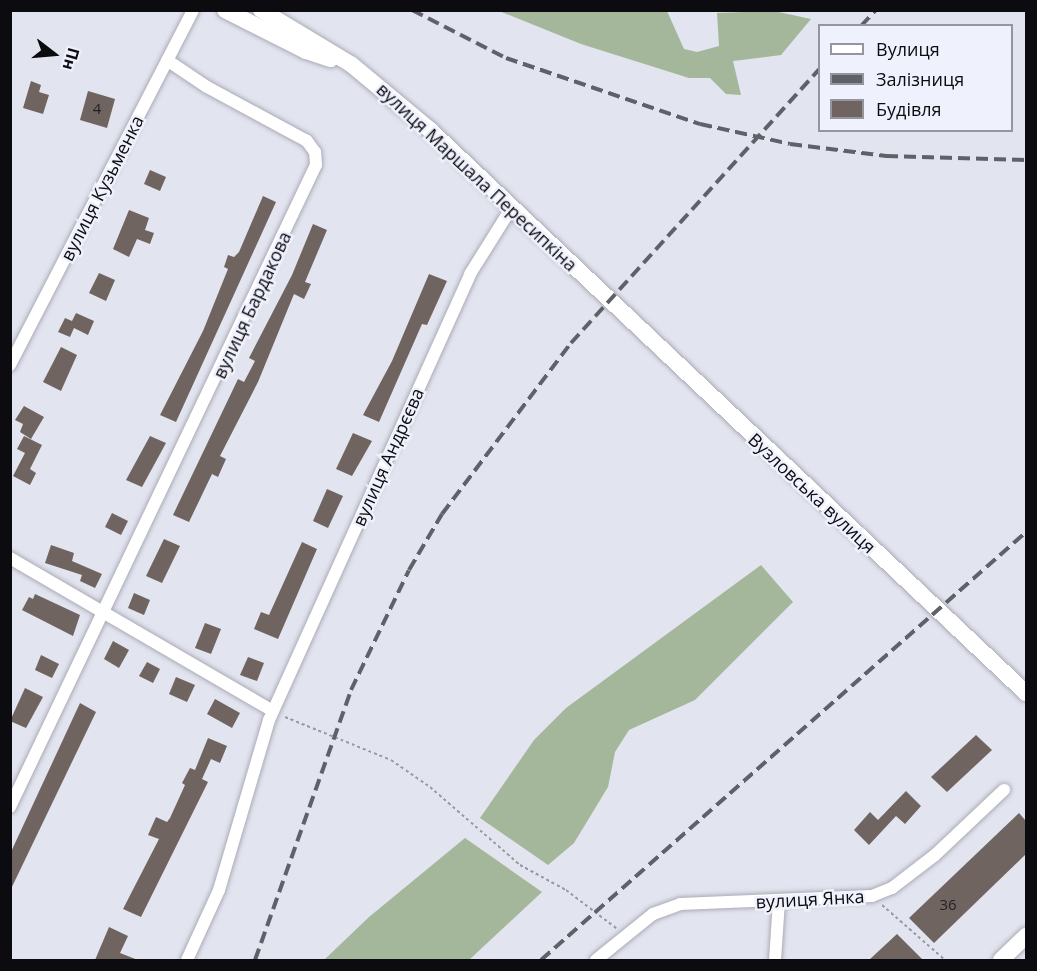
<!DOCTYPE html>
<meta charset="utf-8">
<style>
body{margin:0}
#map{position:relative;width:1037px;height:971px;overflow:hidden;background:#e2e4ef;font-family:"Open Sans",sans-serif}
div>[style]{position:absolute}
.forest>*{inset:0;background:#a4b79a}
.building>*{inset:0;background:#706460}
.path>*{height:2px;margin-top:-1px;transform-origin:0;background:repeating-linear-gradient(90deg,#9899a1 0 3px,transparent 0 6px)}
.roads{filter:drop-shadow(0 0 2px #aaabb6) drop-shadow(0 0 2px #aaabb6)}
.street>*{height:12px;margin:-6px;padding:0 6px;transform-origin:6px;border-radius:6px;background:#fff}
.secondary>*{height:16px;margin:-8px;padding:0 8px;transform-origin:8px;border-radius:8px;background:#fff}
.rail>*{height:4px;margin-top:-2px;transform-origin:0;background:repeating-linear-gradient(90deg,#606168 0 12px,transparent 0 18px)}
span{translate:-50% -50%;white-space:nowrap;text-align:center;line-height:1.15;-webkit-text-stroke:5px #eff1fd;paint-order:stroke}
.number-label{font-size:15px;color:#252224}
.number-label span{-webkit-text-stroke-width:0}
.street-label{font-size:18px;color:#0c0c10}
.frame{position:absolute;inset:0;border:12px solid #0c0c10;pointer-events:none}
.legend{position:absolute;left:818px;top:24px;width:195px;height:108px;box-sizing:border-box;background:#eff1fd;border:2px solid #94959e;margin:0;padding:8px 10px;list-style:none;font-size:18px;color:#0c0c10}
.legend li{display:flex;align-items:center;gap:12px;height:30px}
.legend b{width:30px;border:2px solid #94959e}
.north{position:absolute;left:24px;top:24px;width:60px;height:60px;-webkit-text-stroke:4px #eff1fd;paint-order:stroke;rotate:106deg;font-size:16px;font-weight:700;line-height:24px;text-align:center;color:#0c0c10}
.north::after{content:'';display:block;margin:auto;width:21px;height:27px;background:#0c0c10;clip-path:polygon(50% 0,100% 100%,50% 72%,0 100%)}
</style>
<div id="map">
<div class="forest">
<div style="clip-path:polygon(499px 11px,667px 11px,684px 49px,697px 52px,719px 46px,717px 13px,774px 11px,811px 19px,781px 55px,733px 61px,741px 95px,726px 94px,710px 78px,689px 78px,581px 44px)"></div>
<div style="clip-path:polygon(761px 565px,793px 602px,695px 700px,629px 730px,615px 752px,608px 787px,574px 843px,548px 865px,480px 818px,534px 740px,566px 708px)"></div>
<div style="clip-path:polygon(465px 838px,542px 892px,469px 960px,324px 960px,369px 917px)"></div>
</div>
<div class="building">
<div style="clip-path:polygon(31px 81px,41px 85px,39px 92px,49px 95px,43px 114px,23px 108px)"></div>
<div style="clip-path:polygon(88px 91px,115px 99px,107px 128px,80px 120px)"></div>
<div style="clip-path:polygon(150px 170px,166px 177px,160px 191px,144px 184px)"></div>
<div style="clip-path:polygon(263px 196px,276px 202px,176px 422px,160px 415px,203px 331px,228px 269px,224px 267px,228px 255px,234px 257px,239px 252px)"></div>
<div style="clip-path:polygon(129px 210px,149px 218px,145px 230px,154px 233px,150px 244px,137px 239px,129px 257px,113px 249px)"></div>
<div style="clip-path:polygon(313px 224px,327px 230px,305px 282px,311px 284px,304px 299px,294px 294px,258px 382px,220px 456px,226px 459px,218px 477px,212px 474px,189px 522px,173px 515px,238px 379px,244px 382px,255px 361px,249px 358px,292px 275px)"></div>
<div style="clip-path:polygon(99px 273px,115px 280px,106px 301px,89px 293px)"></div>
<div style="clip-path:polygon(429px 274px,447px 281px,427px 325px,422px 324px,379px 422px,363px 415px,392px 361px)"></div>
<div style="clip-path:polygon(76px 313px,94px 321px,88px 335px,74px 328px,70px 337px,58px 332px,65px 318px,72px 321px)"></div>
<div style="clip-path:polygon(61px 347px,77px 355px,61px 391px,43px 382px)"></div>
<div style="clip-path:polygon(24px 406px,44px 417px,31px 439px,20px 432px,23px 424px,15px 420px)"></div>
<div style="clip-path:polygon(353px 433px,372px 441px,352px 476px,336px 469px)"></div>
<div style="clip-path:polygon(24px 436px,42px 445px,30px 469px,36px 473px,30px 485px,13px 476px,25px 453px,17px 449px)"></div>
<div style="clip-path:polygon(150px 436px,166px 443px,142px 487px,126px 480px)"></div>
<div style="clip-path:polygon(327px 489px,343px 496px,328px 528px,313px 521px)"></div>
<div style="clip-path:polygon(112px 513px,128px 521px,121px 535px,105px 527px)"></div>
<div style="clip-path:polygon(164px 539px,180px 546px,162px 583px,146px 576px)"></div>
<div style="clip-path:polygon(302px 542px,317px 549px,278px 639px,254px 629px,261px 612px,269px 615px)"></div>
<div style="clip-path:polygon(51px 545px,74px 553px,72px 561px,102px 574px,95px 588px,80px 581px,82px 575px,45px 563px)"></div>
<div style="clip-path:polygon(134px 593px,150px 600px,144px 615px,128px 608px)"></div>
<div style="clip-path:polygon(35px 594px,80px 615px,73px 636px,22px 610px,29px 597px,33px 599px)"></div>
<div style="clip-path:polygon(205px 623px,221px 629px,211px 654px,195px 648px)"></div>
<div style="clip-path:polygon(113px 641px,129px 650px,119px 668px,104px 659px)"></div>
<div style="clip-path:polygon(41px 655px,59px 664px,52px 678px,35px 670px)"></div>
<div style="clip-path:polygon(248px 657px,264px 663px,257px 681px,240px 675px)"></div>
<div style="clip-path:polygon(147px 662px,160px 669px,153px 683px,139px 676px)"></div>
<div style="clip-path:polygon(176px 677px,195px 685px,187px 702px,169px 694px)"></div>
<div style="clip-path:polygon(25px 688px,43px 697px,26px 728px,10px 721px)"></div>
<div style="clip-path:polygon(215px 699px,240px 713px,232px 728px,207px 714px)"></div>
<div style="clip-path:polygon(80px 703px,96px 712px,10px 891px,10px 854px)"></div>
<div style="clip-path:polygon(976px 735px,992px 750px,947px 792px,931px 777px)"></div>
<div style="clip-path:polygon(208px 738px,227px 746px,220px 763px,211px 759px,202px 779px,208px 782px,141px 917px,123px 909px,159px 839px,148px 835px,156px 817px,167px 822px,170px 818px,185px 785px,182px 783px,190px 768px,195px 770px)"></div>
<div style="clip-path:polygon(906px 791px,921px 806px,905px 824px,896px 816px,869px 845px,854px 830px,870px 812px,878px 820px)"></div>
<div style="clip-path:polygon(1019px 813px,1026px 821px,1026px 854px,934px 943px,909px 918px)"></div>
<div style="clip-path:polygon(109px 927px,128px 936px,120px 953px,138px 960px,95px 960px)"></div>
<div style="clip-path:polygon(897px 934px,923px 960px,869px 960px)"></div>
</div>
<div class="path">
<div style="left:285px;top:717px;width:114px;rotate:22.1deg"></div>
<div style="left:391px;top:760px;width:47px;rotate:34.7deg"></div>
<div style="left:430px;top:787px;width:119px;rotate:40.9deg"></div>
<div style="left:520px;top:865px;width:52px;rotate:28.5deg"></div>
<div style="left:566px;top:890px;width:63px;rotate:37.2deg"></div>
<div style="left:882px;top:905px;width:84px;rotate:41.1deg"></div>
</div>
<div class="roads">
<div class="street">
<div style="left:10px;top:365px;width:399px;rotate:-62.7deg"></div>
<div style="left:10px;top:558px;width:304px;rotate:30.2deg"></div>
<div style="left:10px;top:807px;width:711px;rotate:-64.52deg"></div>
<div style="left:316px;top:165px;width:13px;rotate:-94deg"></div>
<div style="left:315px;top:152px;width:14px;rotate:-126deg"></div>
<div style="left:307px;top:141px;width:114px;rotate:-151.6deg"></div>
<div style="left:207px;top:87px;width:48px;rotate:-146deg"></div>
<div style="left:187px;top:960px;width:77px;rotate:-65.4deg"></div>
<div style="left:219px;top:890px;width:177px;rotate:-73.6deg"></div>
<div style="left:269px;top:720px;width:489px;rotate:-65.7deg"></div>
<div style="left:470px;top:274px;width:79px;rotate:-57.9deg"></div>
<div style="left:596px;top:960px;width:73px;rotate:-38.9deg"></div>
<div style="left:653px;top:914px;width:29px;rotate:-20deg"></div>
<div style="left:680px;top:904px;width:192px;rotate:-2.4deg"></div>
<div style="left:872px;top:896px;width:22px;rotate:-22deg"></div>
<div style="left:892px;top:888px;width:54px;rotate:-37.5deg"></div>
<div style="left:935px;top:855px;width:95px;rotate:-43.3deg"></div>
<div style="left:775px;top:960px;width:58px;rotate:-86.1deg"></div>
</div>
<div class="secondary">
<div style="left:225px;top:10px;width:91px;rotate:26.8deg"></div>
<div style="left:306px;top:51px;width:26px;rotate:18deg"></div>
<div style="left:261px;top:10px;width:106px;rotate:31.1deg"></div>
<div style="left:352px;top:65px;width:102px;rotate:39.8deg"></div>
<div style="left:430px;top:130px;width:820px;rotate:43.37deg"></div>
<div style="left:1001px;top:960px;width:35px;rotate:-44deg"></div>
</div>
</div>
<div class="rail">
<div style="left:412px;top:10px;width:106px;rotate:27.1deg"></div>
<div style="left:506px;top:58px;width:205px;rotate:18.8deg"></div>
<div style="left:700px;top:124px;width:92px;rotate:12.5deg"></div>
<div style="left:790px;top:144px;width:97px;rotate:7.1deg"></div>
<div style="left:886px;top:156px;width:140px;rotate:1.6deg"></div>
<div style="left:861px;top:26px;width:22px;rotate:-47deg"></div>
<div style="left:255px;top:960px;width:287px;rotate:-70.4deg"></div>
<div style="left:351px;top:690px;width:133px;rotate:-64.2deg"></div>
<div style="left:409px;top:570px;width:65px;rotate:-59.5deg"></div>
<div style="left:442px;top:514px;width:214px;rotate:-53deg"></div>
<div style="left:571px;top:343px;width:371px;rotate:-47.8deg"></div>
<div style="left:541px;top:960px;width:647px;rotate:-41.43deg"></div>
</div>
<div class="number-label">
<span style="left:97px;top:109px">4</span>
<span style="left:948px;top:905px">36</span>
</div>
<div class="street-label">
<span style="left:477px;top:177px;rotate:43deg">вулиця Маршала Пересипкіна</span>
<span style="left:102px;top:188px;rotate:-63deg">вулиця Кузьменка</span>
<span style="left:252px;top:305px;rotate:-65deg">вулиця Бардакова</span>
<span style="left:388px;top:457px;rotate:-66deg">вулиця Андрєєва</span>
<span style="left:812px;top:493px;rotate:43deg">Вузловська вулиця</span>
<span style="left:810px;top:899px;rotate:-3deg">вулиця Янка</span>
</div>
<div class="frame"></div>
<ul class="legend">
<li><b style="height:8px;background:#fff"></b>Вулиця</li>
<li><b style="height:8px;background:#606168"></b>Залізниця</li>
<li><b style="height:16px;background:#706460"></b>Будівля</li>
</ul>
<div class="north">Пн</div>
</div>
